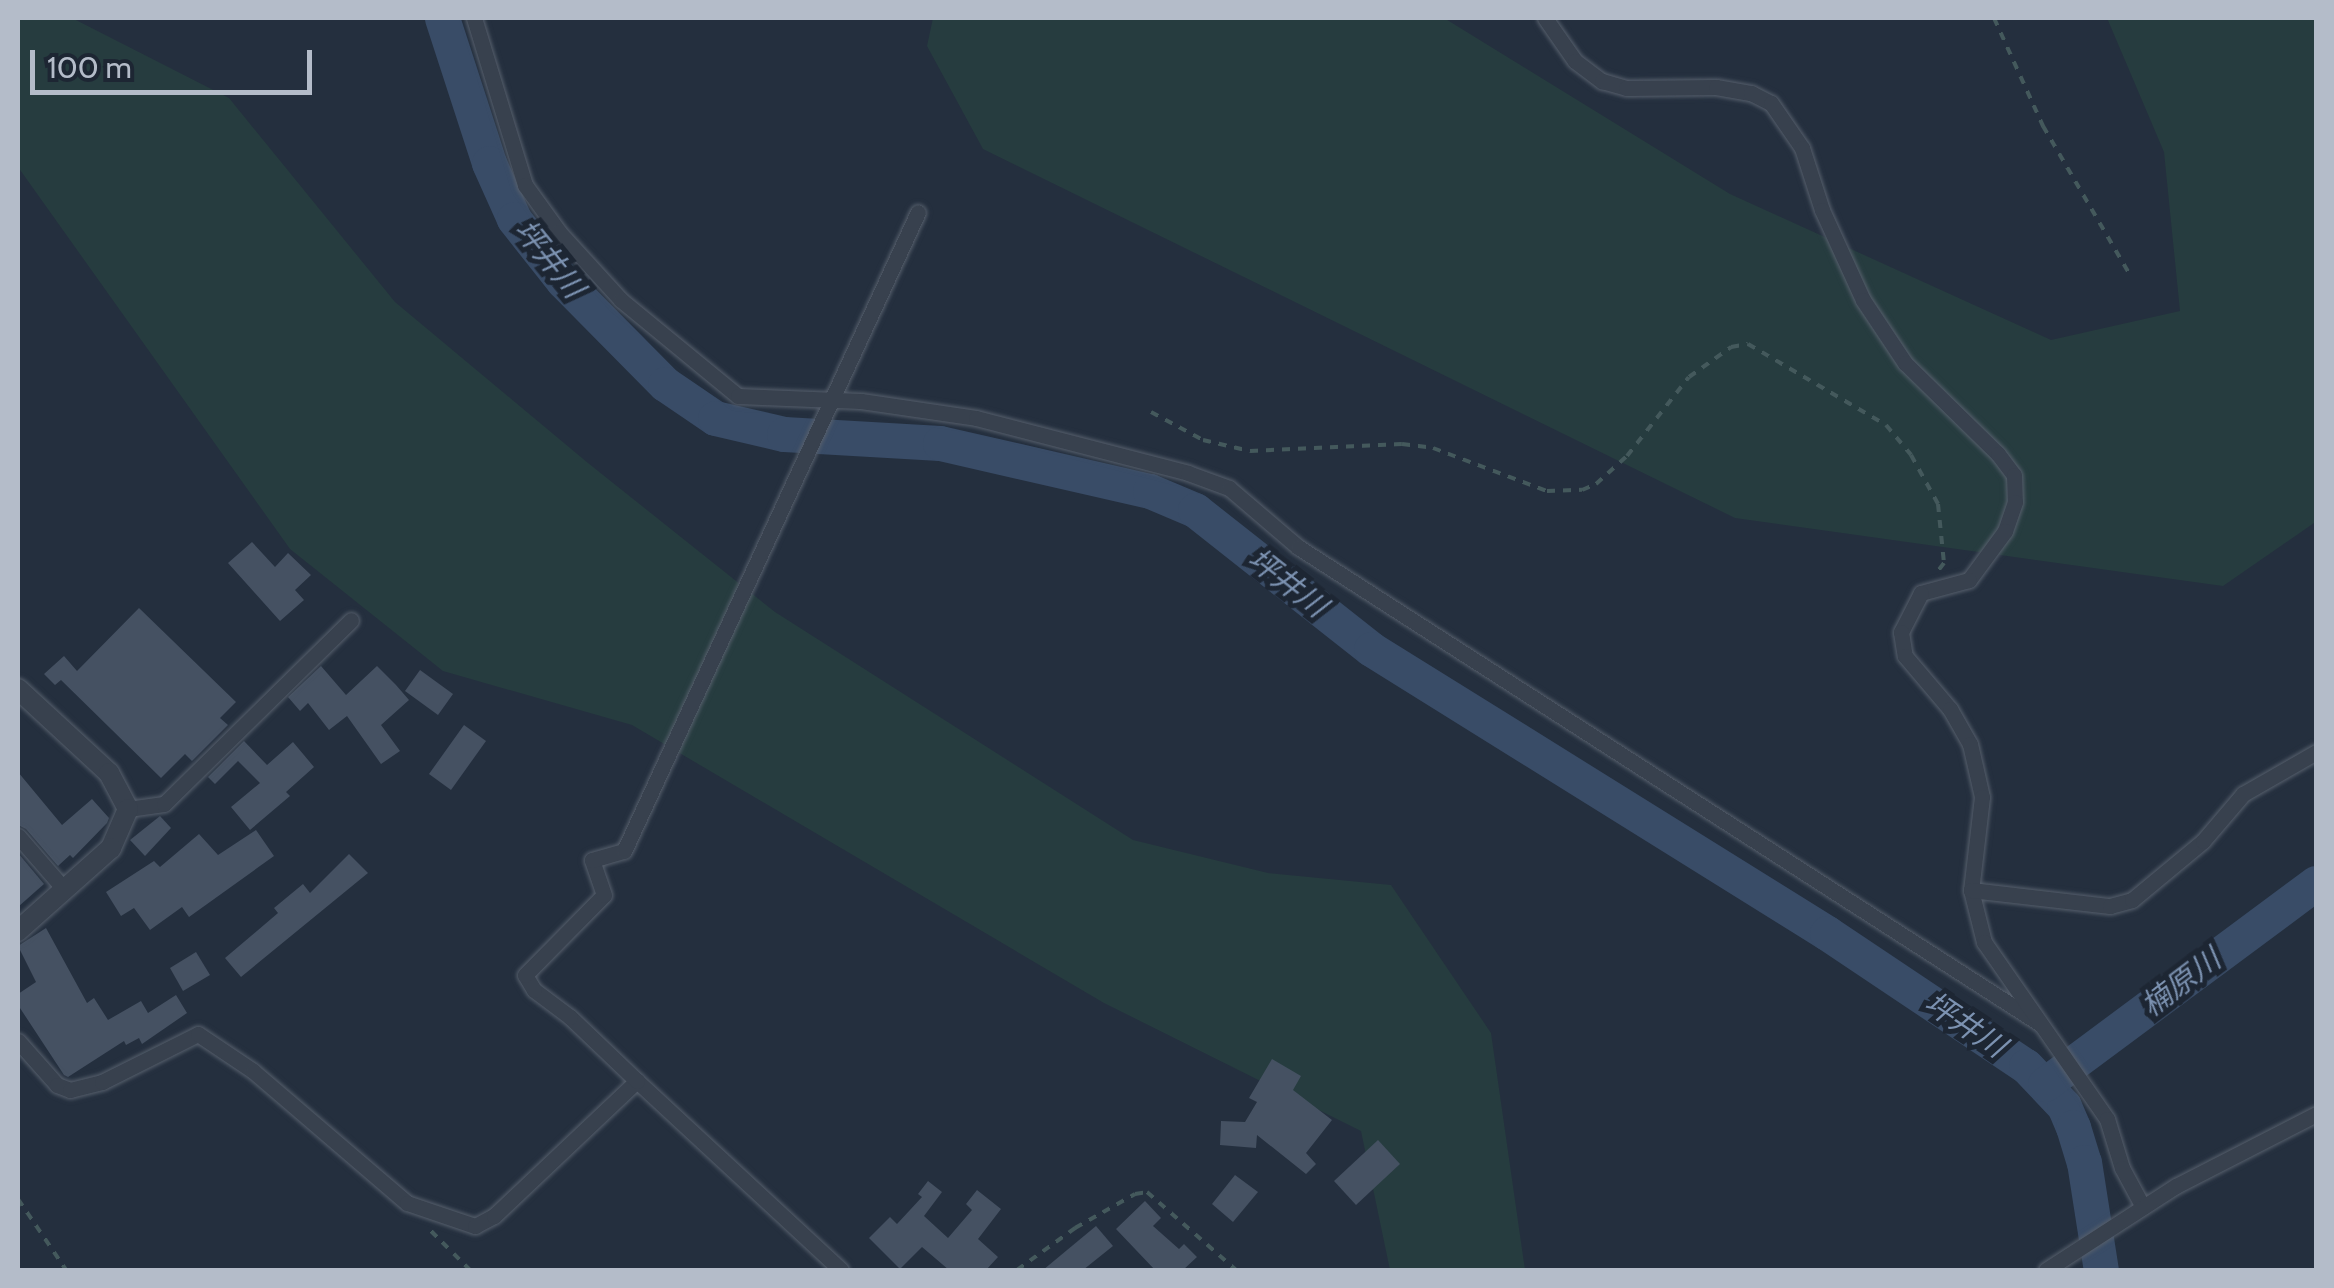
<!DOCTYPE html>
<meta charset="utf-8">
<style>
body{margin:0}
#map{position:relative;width:2334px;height:1288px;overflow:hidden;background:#242f3e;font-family:Cabin,"Noto Sans JP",sans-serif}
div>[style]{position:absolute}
.green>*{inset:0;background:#263c3f}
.river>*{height:35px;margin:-17.5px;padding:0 17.5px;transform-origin:17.5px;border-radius:17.5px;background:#394c67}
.building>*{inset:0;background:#455162}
.path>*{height:4px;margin-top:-2px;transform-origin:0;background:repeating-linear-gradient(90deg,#44595c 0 8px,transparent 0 16px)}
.roads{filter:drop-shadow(0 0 2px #565f6c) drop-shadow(0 0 2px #565f6c)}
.minor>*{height:15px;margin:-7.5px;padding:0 7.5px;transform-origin:7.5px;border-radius:7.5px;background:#38414e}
.tertiary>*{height:20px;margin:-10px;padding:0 10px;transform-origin:10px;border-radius:10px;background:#38414e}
span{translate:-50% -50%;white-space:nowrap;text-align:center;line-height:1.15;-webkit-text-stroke:10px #1d2633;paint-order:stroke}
.water-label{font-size:30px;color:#7c92b1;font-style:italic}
.frame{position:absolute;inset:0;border:20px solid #b4bcc9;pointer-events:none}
.scale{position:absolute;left:30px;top:50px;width:282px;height:45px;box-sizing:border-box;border:5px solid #b4bcc9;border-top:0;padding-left:12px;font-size:30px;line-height:35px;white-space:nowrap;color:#b4bcc9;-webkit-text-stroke:8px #1d2633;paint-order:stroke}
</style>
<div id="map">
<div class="green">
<div style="clip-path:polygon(18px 18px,72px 18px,229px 98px,395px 302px,588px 463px,775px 612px,1133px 840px,1268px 873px,1391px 885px,1491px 1033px,1525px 1270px,1390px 1270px,1361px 1131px,1104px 1003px,632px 725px,443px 671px,290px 549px,18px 167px)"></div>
<div style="clip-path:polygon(933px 18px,1444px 18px,1730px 194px,2051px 340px,2180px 311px,2164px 152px,2107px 18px,2316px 18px,2316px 516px,2314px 523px,2223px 586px,1735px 518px,983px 149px,927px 46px)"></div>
</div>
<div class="river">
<div style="left:442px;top:18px;width:152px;rotate:72deg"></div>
<div style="left:489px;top:163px;width:61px;rotate:65.9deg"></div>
<div style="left:514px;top:219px;width:79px;rotate:51.7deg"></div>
<div style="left:563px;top:281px;width:145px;rotate:45.3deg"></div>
<div style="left:665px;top:384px;width:60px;rotate:34.2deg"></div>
<div style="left:715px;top:418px;width:71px;rotate:13.1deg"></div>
<div style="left:784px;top:434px;width:156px;rotate:3.3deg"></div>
<div style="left:940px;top:443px;width:215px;rotate:12.9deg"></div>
<div style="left:1150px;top:491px;width:49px;rotate:22.9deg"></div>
<div style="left:1195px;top:510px;width:224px;rotate:38.3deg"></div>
<div style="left:1371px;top:649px;width:537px;rotate:31.91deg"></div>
<div style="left:1827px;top:933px;width:239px;rotate:33.8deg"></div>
<div style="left:2026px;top:1066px;width:55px;rotate:46.5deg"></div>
<div style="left:2064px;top:1106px;width:23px;rotate:67deg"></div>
<div style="left:2073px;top:1127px;width:37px;rotate:73deg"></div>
<div style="left:2084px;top:1162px;width:109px;rotate:81.1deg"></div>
<div style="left:2045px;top:1084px;width:337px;rotate:-36.6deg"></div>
</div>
<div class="building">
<div style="clip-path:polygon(252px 542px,275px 567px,288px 553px,311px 575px,295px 590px,304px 600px,280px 621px,228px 563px)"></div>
<div style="clip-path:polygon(139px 608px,236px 702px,220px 718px,228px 725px,192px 761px,185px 754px,161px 778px,61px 680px,55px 685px,44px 674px,64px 656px,77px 671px)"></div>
<div style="clip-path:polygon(321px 666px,346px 695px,377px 666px,396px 685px,409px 700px,381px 725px,400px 751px,381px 764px,347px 716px,329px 730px,308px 703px,300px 711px,288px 697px)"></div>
<div style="clip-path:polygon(420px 670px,453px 694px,438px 715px,405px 691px)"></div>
<div style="clip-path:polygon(464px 725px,486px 741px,451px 790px,429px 774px)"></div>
<div style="clip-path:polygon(244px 741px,267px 765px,293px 742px,314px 767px,286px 792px,290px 796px,250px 830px,231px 807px,260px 783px,238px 761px,215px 784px,208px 777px)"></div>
<div style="clip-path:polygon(18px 772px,62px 825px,92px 799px,109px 818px,107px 823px,73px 858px,70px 855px,58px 866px,26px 829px,18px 825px)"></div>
<div style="clip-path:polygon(160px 816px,171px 828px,145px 856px,130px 840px)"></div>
<div style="clip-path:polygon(256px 830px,274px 856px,189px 917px,182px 907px,150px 930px,134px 908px,121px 916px,106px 892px,154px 861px,160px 867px,199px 834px,218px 855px)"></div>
<div style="clip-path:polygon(18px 853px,44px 884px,18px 907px)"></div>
<div style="clip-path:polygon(349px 854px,368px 873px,241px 977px,225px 958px,278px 913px,274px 908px,303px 884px,310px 893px)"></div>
<div style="clip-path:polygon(46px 928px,87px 1003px,94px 998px,108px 1020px,141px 1001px,148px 1013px,176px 995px,187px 1013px,142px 1044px,139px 1038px,126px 1045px,124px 1041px,68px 1077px,64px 1075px,18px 1005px,18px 994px,36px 982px,18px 946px)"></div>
<div style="clip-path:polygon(196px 952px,210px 975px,183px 991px,170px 968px)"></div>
<div style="clip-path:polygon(1272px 1059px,1301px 1076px,1293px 1090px,1332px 1120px,1306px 1153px,1316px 1164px,1306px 1174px,1257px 1135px,1256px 1148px,1220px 1145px,1221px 1121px,1245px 1122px,1257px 1102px,1249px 1098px)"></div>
<div style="clip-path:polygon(1378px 1140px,1400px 1164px,1356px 1205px,1334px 1181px)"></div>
<div style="clip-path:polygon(1235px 1175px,1258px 1192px,1233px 1222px,1212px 1204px)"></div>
<div style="clip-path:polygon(928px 1181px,942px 1192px,924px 1216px,948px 1238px,972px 1210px,966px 1204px,977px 1190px,1001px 1209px,978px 1239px,998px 1257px,986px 1270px,949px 1270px,922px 1247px,900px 1269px,869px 1238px,890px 1217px,897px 1224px,922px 1197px,918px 1194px)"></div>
<div style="clip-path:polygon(1145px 1201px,1161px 1218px,1153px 1226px,1179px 1249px,1184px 1244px,1197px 1257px,1183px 1270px,1155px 1270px,1116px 1229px)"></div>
<div style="clip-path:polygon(1096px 1226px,1113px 1246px,1083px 1270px,1043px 1270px)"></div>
</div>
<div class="path">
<div style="left:1994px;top:18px;width:119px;rotate:65.6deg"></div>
<div style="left:2043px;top:126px;width:170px;rotate:59.7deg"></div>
<div style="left:1151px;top:412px;width:59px;rotate:28.3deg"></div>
<div style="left:1203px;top:440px;width:48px;rotate:13.2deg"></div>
<div style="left:1250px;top:451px;width:152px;rotate:-2.6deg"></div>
<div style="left:1402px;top:444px;width:31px;rotate:7deg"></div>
<div style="left:1433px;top:448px;width:122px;rotate:20.7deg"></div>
<div style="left:1547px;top:491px;width:35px;rotate:-2deg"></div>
<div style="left:1582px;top:490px;width:15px;rotate:-23deg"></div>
<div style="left:1596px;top:484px;width:42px;rotate:-42.1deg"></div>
<div style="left:1627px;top:456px;width:100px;rotate:-51.9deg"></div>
<div style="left:1689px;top:377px;width:52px;rotate:-35.5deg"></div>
<div style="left:1731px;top:347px;width:17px;rotate:-10deg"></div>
<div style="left:1748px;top:344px;width:160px;rotate:30.4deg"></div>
<div style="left:1886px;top:425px;width:39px;rotate:50deg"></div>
<div style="left:1911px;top:455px;width:56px;rotate:61.1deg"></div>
<div style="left:1938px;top:504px;width:59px;rotate:84.2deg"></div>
<div style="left:1944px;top:563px;width:11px;rotate:128deg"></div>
<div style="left:18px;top:1199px;width:86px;rotate:55.9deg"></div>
<div style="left:431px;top:1231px;width:55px;rotate:45deg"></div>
<div style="left:1017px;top:1270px;width:72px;rotate:-35.9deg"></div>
<div style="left:1075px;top:1228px;width:69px;rotate:-29.5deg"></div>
<div style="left:1135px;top:1194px;width:12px;rotate:-9deg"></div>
<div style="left:1147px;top:1192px;width:118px;rotate:41.2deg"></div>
</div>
<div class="roads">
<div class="minor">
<div style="left:474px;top:18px;width:175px;rotate:73deg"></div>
<div style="left:525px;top:185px;width:58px;rotate:54.1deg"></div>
<div style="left:559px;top:232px;width:92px;rotate:47.6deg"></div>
<div style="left:621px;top:300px;width:151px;rotate:39.4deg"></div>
<div style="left:738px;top:396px;width:123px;rotate:2.3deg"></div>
<div style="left:861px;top:401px;width:116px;rotate:8.4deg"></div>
<div style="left:976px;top:418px;width:219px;rotate:14.5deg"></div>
<div style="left:1188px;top:473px;width:44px;rotate:20.1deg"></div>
<div style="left:1229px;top:488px;width:91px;rotate:40.5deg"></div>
<div style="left:1298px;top:547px;width:881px;rotate:32.72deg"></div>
<div style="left:1545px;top:18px;width:52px;rotate:55.1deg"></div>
<div style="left:1575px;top:61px;width:34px;rotate:37deg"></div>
<div style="left:1602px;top:81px;width:25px;rotate:16deg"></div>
<div style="left:1626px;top:88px;width:90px;rotate:-0.6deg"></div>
<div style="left:1716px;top:87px;width:36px;rotate:10deg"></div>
<div style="left:1751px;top:93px;width:22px;rotate:27deg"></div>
<div style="left:1771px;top:103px;width:55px;rotate:55.4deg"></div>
<div style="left:1802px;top:148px;width:65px;rotate:72.1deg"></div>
<div style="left:1822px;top:210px;width:99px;rotate:65.5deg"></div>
<div style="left:1863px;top:300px;width:76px;rotate:56.3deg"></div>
<div style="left:1905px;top:363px;width:130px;rotate:44.4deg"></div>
<div style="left:1998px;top:454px;width:26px;rotate:53deg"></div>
<div style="left:2014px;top:475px;width:27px;rotate:88deg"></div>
<div style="left:2015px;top:502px;width:31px;rotate:109deg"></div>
<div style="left:2005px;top:531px;width:61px;rotate:126.3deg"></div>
<div style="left:1969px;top:580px;width:50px;rotate:164.8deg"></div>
<div style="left:1921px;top:593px;width:44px;rotate:117.1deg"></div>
<div style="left:1901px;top:632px;width:24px;rotate:81deg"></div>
<div style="left:1905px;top:656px;width:70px;rotate:49.7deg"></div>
<div style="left:1950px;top:709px;width:40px;rotate:60.3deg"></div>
<div style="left:1970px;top:744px;width:54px;rotate:77.2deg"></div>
<div style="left:1982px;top:797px;width:94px;rotate:96.7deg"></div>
<div style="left:1971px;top:890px;width:54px;rotate:76deg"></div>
<div style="left:1984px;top:942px;width:216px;rotate:55.2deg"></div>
<div style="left:2107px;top:1119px;width:51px;rotate:73deg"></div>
<div style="left:2122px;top:1168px;width:44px;rotate:61.7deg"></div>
<div style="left:128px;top:809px;width:36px;rotate:-8deg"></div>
<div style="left:164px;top:804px;width:262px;rotate:-44.5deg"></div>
<div style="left:18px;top:836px;width:70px;rotate:49deg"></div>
<div style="left:1971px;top:890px;width:140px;rotate:6.6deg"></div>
<div style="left:2110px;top:906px;width:23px;rotate:-15deg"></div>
<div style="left:2132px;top:900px;width:92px;rotate:-39.7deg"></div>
<div style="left:2203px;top:841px;width:62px;rotate:-49.6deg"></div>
<div style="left:2243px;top:794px;width:84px;rotate:-29.9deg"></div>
<div style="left:18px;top:1041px;width:59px;rotate:48.4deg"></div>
<div style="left:57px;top:1085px;width:14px;rotate:21deg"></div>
<div style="left:70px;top:1090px;width:33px;rotate:-14deg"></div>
<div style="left:102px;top:1082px;width:107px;rotate:-26.6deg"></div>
<div style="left:198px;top:1034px;width:66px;rotate:33.9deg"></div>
<div style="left:253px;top:1071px;width:203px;rotate:40.6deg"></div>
<div style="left:407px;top:1203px;width:72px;rotate:18.7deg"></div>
<div style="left:475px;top:1226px;width:21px;rotate:-28deg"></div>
<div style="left:494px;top:1216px;width:197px;rotate:-43.4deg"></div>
<div style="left:637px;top:1081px;width:278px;rotate:42.8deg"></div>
<div style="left:637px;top:1081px;width:93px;rotate:-136.3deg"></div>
<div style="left:570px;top:1017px;width:45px;rotate:-143.1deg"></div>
<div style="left:534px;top:990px;width:17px;rotate:-121deg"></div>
<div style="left:525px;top:975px;width:112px;rotate:-45.4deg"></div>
<div style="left:604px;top:895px;width:37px;rotate:-109deg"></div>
<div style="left:592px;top:860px;width:33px;rotate:-16deg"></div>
<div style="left:624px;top:851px;width:703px;rotate:-65.29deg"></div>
<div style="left:2046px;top:1270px;width:155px;rotate:-32.9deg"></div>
<div style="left:2176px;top:1186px;width:157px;rotate:-27.2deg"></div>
</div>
<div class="tertiary">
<div style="left:18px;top:689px;width:124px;rotate:42.7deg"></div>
<div style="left:109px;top:773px;width:41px;rotate:62.2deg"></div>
<div style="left:128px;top:809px;width:43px;rotate:113.6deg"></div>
<div style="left:111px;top:848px;width:125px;rotate:138.3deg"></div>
</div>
</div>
<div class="water-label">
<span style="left:549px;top:259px;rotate:51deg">坪井川</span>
<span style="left:1287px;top:583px;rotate:38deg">坪井川</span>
<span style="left:2181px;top:983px;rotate:-37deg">楠原川</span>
<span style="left:1965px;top:1025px;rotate:34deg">坪井川</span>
</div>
<div class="frame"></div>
<div class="scale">100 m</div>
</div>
